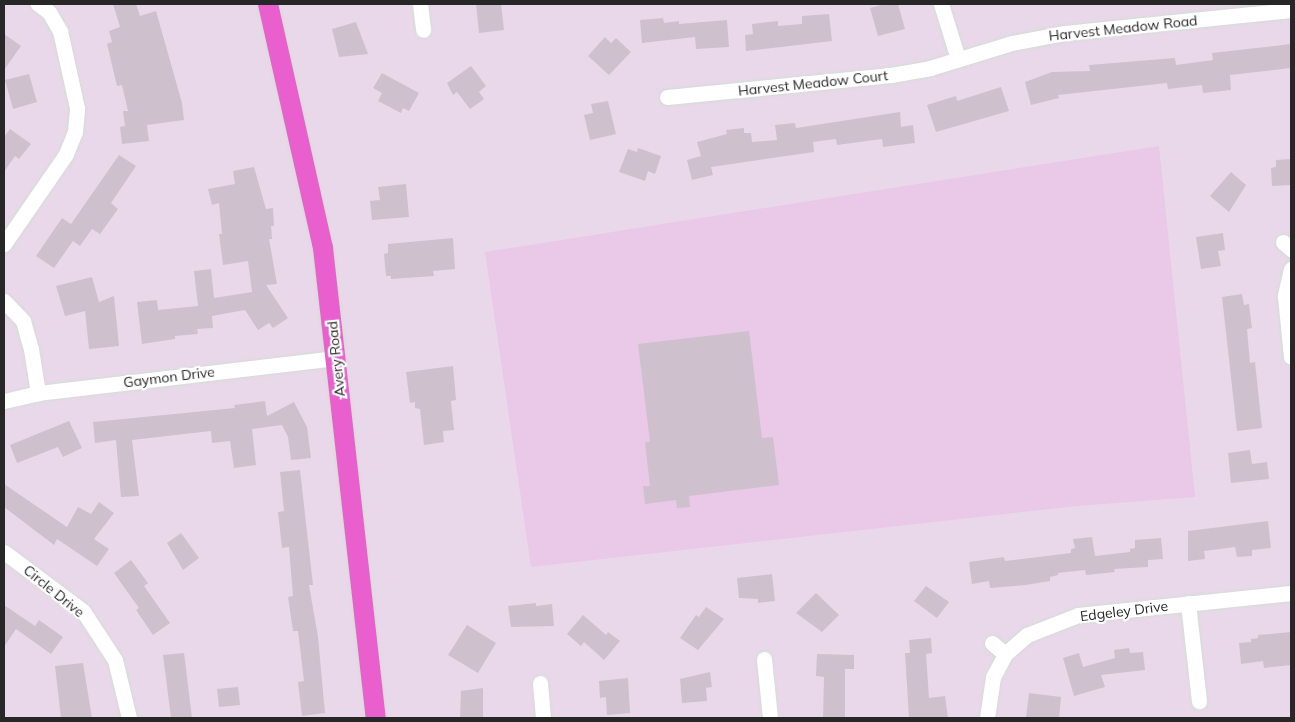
<!DOCTYPE html>
<style>
body{margin:0}
#map{position:relative;width:1295px;height:722px;overflow:hidden;background:#e9d8e9;font-family:Mulish,sans-serif}
div>[style]{position:absolute}
.education>*{inset:0;background:#eac8e7}
.building>*{inset:0;background:#cec1cd}
.roads{filter:drop-shadow(0 0 1px #cedfd2) drop-shadow(0 0 1px #cedfd2)}
.minor>*{height:15px;margin:-7.5px;padding:0 7.5px;transform-origin:7.5px;border-radius:7.5px;background:#fff}
.major>*{height:20px;margin:-10px;padding:0 10px;transform-origin:10px;border-radius:10px;background:#e85fcd}
span{translate:-50% -50%;white-space:nowrap;text-align:center;line-height:1.15;-webkit-text-stroke:4.5px #fff;paint-order:stroke}
.street-label{font-size:14px;color:#272727}
.frame{position:absolute;inset:0;border:5px solid #272727;pointer-events:none}
</style>
<div id="map">
<div class="education">
<div style="clip-path:polygon(1159px 146px,1195px 497px,1076px 506px,531px 567px,485px 252px)"></div>
</div>
<div class="building">
<div style="clip-path:polygon(113px 4px,136px 4px,140px 16px,156px 11px,182px 103px,184px 120px,147px 125px,149px 141px,122px 144px,120px 127px,125px 126px,123px 111px,128px 111px,122px 85px,117px 86px,107px 44px,112px 42px,109px 31px,120px 27px)"></div>
<div style="clip-path:polygon(476px 4px,501px 4px,504px 30px,479px 33px)"></div>
<div style="clip-path:polygon(885px 4px,898px 4px,905px 29px,878px 36px,870px 8px)"></div>
<div style="clip-path:polygon(829px 14px,832px 41px,746px 51px,745px 35px,753px 34px,752px 24px,778px 21px,778px 26px,802px 24px,802px 16px)"></div>
<div style="clip-path:polygon(663px 18px,664px 23px,679px 21px,679px 24px,727px 20px,729px 47px,696px 49px,695px 37px,642px 43px,640px 20px)"></div>
<div style="clip-path:polygon(356px 22px,368px 54px,339px 57px,332px 29px)"></div>
<div style="clip-path:polygon(4px 34px,21px 46px,4px 70px)"></div>
<div style="clip-path:polygon(605px 37px,611px 43px,616px 38px,631px 52px,609px 75px,588px 56px)"></div>
<div style="clip-path:polygon(1291px 44px,1291px 68px,1230px 75px,1231px 90px,1203px 93px,1202px 85px,1168px 89px,1167px 83px,1058px 95px,1059px 98px,1031px 105px,1025px 82px,1052px 72px,1090px 71px,1089px 65px,1175px 58px,1176px 65px,1213px 60px,1212px 53px)"></div>
<div style="clip-path:polygon(471px 66px,486px 86px,479px 92px,484px 99px,470px 109px,457px 92px,453px 95px,447px 83px)"></div>
<div style="clip-path:polygon(382px 73px,419px 93px,409px 111px,403px 108px,401px 113px,378px 101px,382px 93px,373px 88px)"></div>
<div style="clip-path:polygon(29px 74px,37px 102px,13px 109px,5px 80px)"></div>
<div style="clip-path:polygon(1001px 87px,1009px 111px,936px 132px,927px 105px,956px 96px,957px 101px)"></div>
<div style="clip-path:polygon(608px 101px,616px 134px,590px 140px,584px 115px,593px 113px,591px 104px)"></div>
<div style="clip-path:polygon(900px 112px,901px 127px,913px 125px,915px 143px,883px 147px,882px 139px,837px 145px,836px 139px,813px 142px,814px 152px,711px 167px,713px 175px,692px 180px,687px 160px,701px 156px,697px 142px,727px 134px,726px 130px,744px 128px,744px 133px,751px 133px,752px 142px,777px 140px,775px 125px,795px 123px,796px 128px)"></div>
<div style="clip-path:polygon(10px 129px,31px 144px,19px 159px,15px 156px,4px 172px,4px 137px)"></div>
<div style="clip-path:polygon(638px 148px,661px 156px,655px 174px,648px 171px,645px 181px,619px 172px,628px 149px,637px 152px)"></div>
<div style="clip-path:polygon(119px 155px,136px 166px,111px 203px,118px 209px,100px 234px,92px 229px,80px 246px,73px 241px,54px 268px,36px 256px,62px 218px,71px 224px)"></div>
<div style="clip-path:polygon(1291px 159px,1291px 185px,1272px 186px,1271px 168px,1276px 167px,1276px 160px)"></div>
<div style="clip-path:polygon(254px 167px,266px 209px,273px 208px,274px 226px,271px 226px,272px 239px,269px 239px,277px 284px,266px 285px,288px 318px,273px 328px,269px 323px,258px 330px,245px 310px,212px 316px,213px 328px,197px 329px,198px 334px,175px 336px,175px 339px,142px 344px,137px 302px,157px 300px,158px 310px,198px 306px,194px 271px,211px 269px,214px 298px,252px 292px,248px 261px,223px 265px,219px 234px,222px 234px,219px 203px,212px 205px,208px 189px,235px 184px,233px 171px)"></div>
<div style="clip-path:polygon(1231px 172px,1246px 185px,1229px 212px,1210px 196px)"></div>
<div style="clip-path:polygon(406px 184px,409px 217px,372px 220px,370px 201px,380px 200px,378px 187px)"></div>
<div style="clip-path:polygon(1223px 233px,1225px 250px,1218px 251px,1221px 266px,1201px 269px,1196px 237px)"></div>
<div style="clip-path:polygon(453px 238px,455px 269px,433px 271px,434px 276px,391px 279px,391px 276px,386px 276px,384px 254px,388px 253px,388px 244px)"></div>
<div style="clip-path:polygon(92px 277px,99px 302px,114px 296px,119px 346px,89px 349px,85px 311px,65px 316px,56px 286px)"></div>
<div style="clip-path:polygon(1242px 294px,1244px 305px,1249px 304px,1252px 328px,1247px 329px,1250px 363px,1255px 362px,1262px 428px,1237px 431px,1222px 297px)"></div>
<div style="clip-path:polygon(749px 331px,762px 438px,773px 437px,779px 485px,689px 496px,690px 507px,677px 508px,676px 500px,645px 504px,643px 486px,650px 486px,645px 442px,650px 442px,638px 344px)"></div>
<div style="clip-path:polygon(453px 366px,456px 400px,451px 401px,454px 430px,443px 431px,444px 442px,424px 445px,420px 409px,415px 408px,415px 402px,410px 403px,406px 372px)"></div>
<div style="clip-path:polygon(265px 401px,267px 416px,294px 402px,307px 427px,311px 458px,291px 460px,288px 437px,282px 425px,252px 429px,256px 465px,234px 468px,230px 441px,212px 443px,211px 431px,132px 440px,139px 496px,121px 497px,116px 440px,95px 443px,93px 422px,235px 408px,234px 405px)"></div>
<div style="clip-path:polygon(69px 421px,82px 448px,63px 457px,58px 447px,17px 463px,10px 445px)"></div>
<div style="clip-path:polygon(1250px 450px,1252px 464px,1267px 462px,1269px 479px,1231px 483px,1228px 453px)"></div>
<div style="clip-path:polygon(300px 470px,313px 585px,309px 585px,318px 637px,325px 713px,302px 716px,298px 682px,304px 681px,298px 631px,293px 631px,288px 597px,293px 596px,289px 547px,282px 548px,278px 512px,284px 511px,280px 472px)"></div>
<div style="clip-path:polygon(4px 484px,67px 527px,78px 507px,91px 514px,99px 502px,114px 513px,94px 539px,109px 549px,97px 566px,57px 539px,54px 545px,4px 507px)"></div>
<div style="clip-path:polygon(1268px 521px,1271px 548px,1252px 550px,1252px 556px,1237px 557px,1235px 547px,1204px 551px,1205px 559px,1188px 561px,1188px 531px)"></div>
<div style="clip-path:polygon(181px 533px,199px 558px,183px 570px,167px 543px)"></div>
<div style="clip-path:polygon(1092px 537px,1095px 556px,1130px 552px,1130px 549px,1135px 548px,1135px 540px,1161px 538px,1163px 559px,1148px 560px,1148px 567px,1114px 569px,1115px 572px,1086px 575px,1085px 570px,1058px 573px,1058px 575px,1050px 577px,1050px 581px,1026px 585px,990px 588px,989px 581px,972px 584px,969px 562px,1004px 557px,1005px 561px,1071px 553px,1071px 549px,1075px 548px,1073px 539px)"></div>
<div style="clip-path:polygon(131px 560px,148px 583px,144px 586px,170px 623px,153px 635px,136px 610px,139px 608px,114px 573px)"></div>
<div style="clip-path:polygon(772px 574px,775px 601px,758px 603px,758px 599px,739px 598px,737px 578px)"></div>
<div style="clip-path:polygon(926px 586px,949px 602px,937px 618px,914px 601px)"></div>
<div style="clip-path:polygon(816px 593px,839px 615px,822px 632px,796px 613px)"></div>
<div style="clip-path:polygon(536px 603px,536px 606px,552px 604px,554px 626px,511px 627px,508px 606px)"></div>
<div style="clip-path:polygon(4px 605px,35px 626px,39px 620px,63px 637px,51px 654px,16px 629px,4px 647px)"></div>
<div style="clip-path:polygon(706px 607px,724px 619px,698px 650px,680px 638px,696px 615px,699px 617px)"></div>
<div style="clip-path:polygon(583px 615px,606px 635px,608px 632px,620px 641px,604px 660px,584px 642px,581px 646px,567px 634px)"></div>
<div style="clip-path:polygon(467px 625px,496px 643px,478px 673px,448px 655px)"></div>
<div style="clip-path:polygon(1291px 632px,1291px 665px,1264px 668px,1263px 661px,1241px 664px,1239px 643px,1251px 642px,1251px 639px,1258px 638px,1258px 635px)"></div>
<div style="clip-path:polygon(931px 638px,932px 653px,926px 654px,929px 698px,945px 696px,948px 718px,909px 718px,905px 653px,910px 653px,909px 640px)"></div>
<div style="clip-path:polygon(1129px 648px,1130px 653px,1143px 652px,1145px 670px,1101px 675px,1105px 687px,1074px 696px,1063px 658px,1079px 653px,1083px 667px,1115px 658px,1114px 650px)"></div>
<div style="clip-path:polygon(184px 653px,192px 718px,171px 718px,163px 655px)"></div>
<div style="clip-path:polygon(817px 654px,854px 655px,854px 669px,845px 669px,845px 718px,823px 718px,824px 677px,816px 676px)"></div>
<div style="clip-path:polygon(83px 663px,92px 718px,61px 718px,55px 666px)"></div>
<div style="clip-path:polygon(710px 672px,712px 687px,706px 688px,707px 701px,682px 703px,680px 679px)"></div>
<div style="clip-path:polygon(628px 678px,630px 713px,607px 715px,606px 697px,600px 698px,599px 681px)"></div>
<div style="clip-path:polygon(238px 687px,240px 705px,219px 707px,217px 689px)"></div>
<div style="clip-path:polygon(483px 688px,483px 718px,460px 718px,461px 691px)"></div>
<div style="clip-path:polygon(1029px 693px,1061px 697px,1059px 718px,1026px 718px)"></div>
</div>
<div class="roads">
<div class="minor">
<div style="left:420px;top:4px;width:26px;rotate:83deg"></div>
<div style="left:941px;top:4px;width:58px;rotate:72.8deg"></div>
<div style="left:667px;top:97px;width:225px;rotate:-5.6deg"></div>
<div style="left:891px;top:75px;width:40px;rotate:-10deg"></div>
<div style="left:930px;top:68px;width:86px;rotate:-17deg"></div>
<div style="left:1012px;top:43px;width:54px;rotate:-10.7deg"></div>
<div style="left:1065px;top:33px;width:227px;rotate:-5.8deg"></div>
<div style="left:1283px;top:242px;width:11px;rotate:41deg"></div>
<div style="left:4px;top:244px;width:109px;rotate:-55.4deg"></div>
<div style="left:66px;top:154px;width:24px;rotate:-68deg"></div>
<div style="left:75px;top:132px;width:24px;rotate:-85deg"></div>
<div style="left:77px;top:108px;width:79px;rotate:-102.4deg"></div>
<div style="left:60px;top:31px;width:22px;rotate:-120deg"></div>
<div style="left:49px;top:12px;width:14px;rotate:-144deg"></div>
<div style="left:1291px;top:269px;width:28px;rotate:103deg"></div>
<div style="left:1285px;top:296px;width:61px;rotate:84.4deg"></div>
<div style="left:4px;top:301px;width:28px;rotate:46deg"></div>
<div style="left:23px;top:321px;width:29px;rotate:74deg"></div>
<div style="left:31px;top:349px;width:45px;rotate:81deg"></div>
<div style="left:4px;top:401px;width:35px;rotate:-13deg"></div>
<div style="left:38px;top:393px;width:299px;rotate:-6.7deg"></div>
<div style="left:4px;top:552px;width:99px;rotate:36.8deg"></div>
<div style="left:83px;top:611px;width:59px;rotate:56.9deg"></div>
<div style="left:115px;top:660px;width:60px;rotate:76.4deg"></div>
<div style="left:1188px;top:603px;width:99px;rotate:83.6deg"></div>
<div style="left:992px;top:643px;width:17px;rotate:40deg"></div>
<div style="left:764px;top:659px;width:59px;rotate:84.2deg"></div>
<div style="left:540px;top:683px;width:35px;rotate:85deg"></div>
<div style="left:987px;top:718px;width:41px;rotate:-81.7deg"></div>
<div style="left:993px;top:677px;width:26px;rotate:-62deg"></div>
<div style="left:1005px;top:654px;width:29px;rotate:-41deg"></div>
<div style="left:1027px;top:635px;width:55px;rotate:-21.4deg"></div>
<div style="left:1078px;top:615px;width:214px;rotate:-5.9deg"></div>
</div>
<div class="major">
<div style="left:268px;top:4px;width:250px;rotate:77.3deg"></div>
<div style="left:323px;top:248px;width:473px;rotate:83.6deg"></div>
</div>
</div>
<div class="street-label">
<span style="left:1123px;top:28px;rotate:-6deg">Harvest Meadow Road</span>
<span style="left:813px;top:83px;rotate:-6deg">Harvest Meadow Court</span>
<span style="left:336px;top:359px;rotate:-96deg">Avery Road</span>
<span style="left:169px;top:377px;rotate:-7deg">Gaymon Drive</span>
<span style="left:54px;top:591px;rotate:39deg">Circle Drive</span>
<span style="left:1124px;top:611px;rotate:-7deg">Edgeley Drive</span>
</div>
<div class="frame"></div>
</div>
